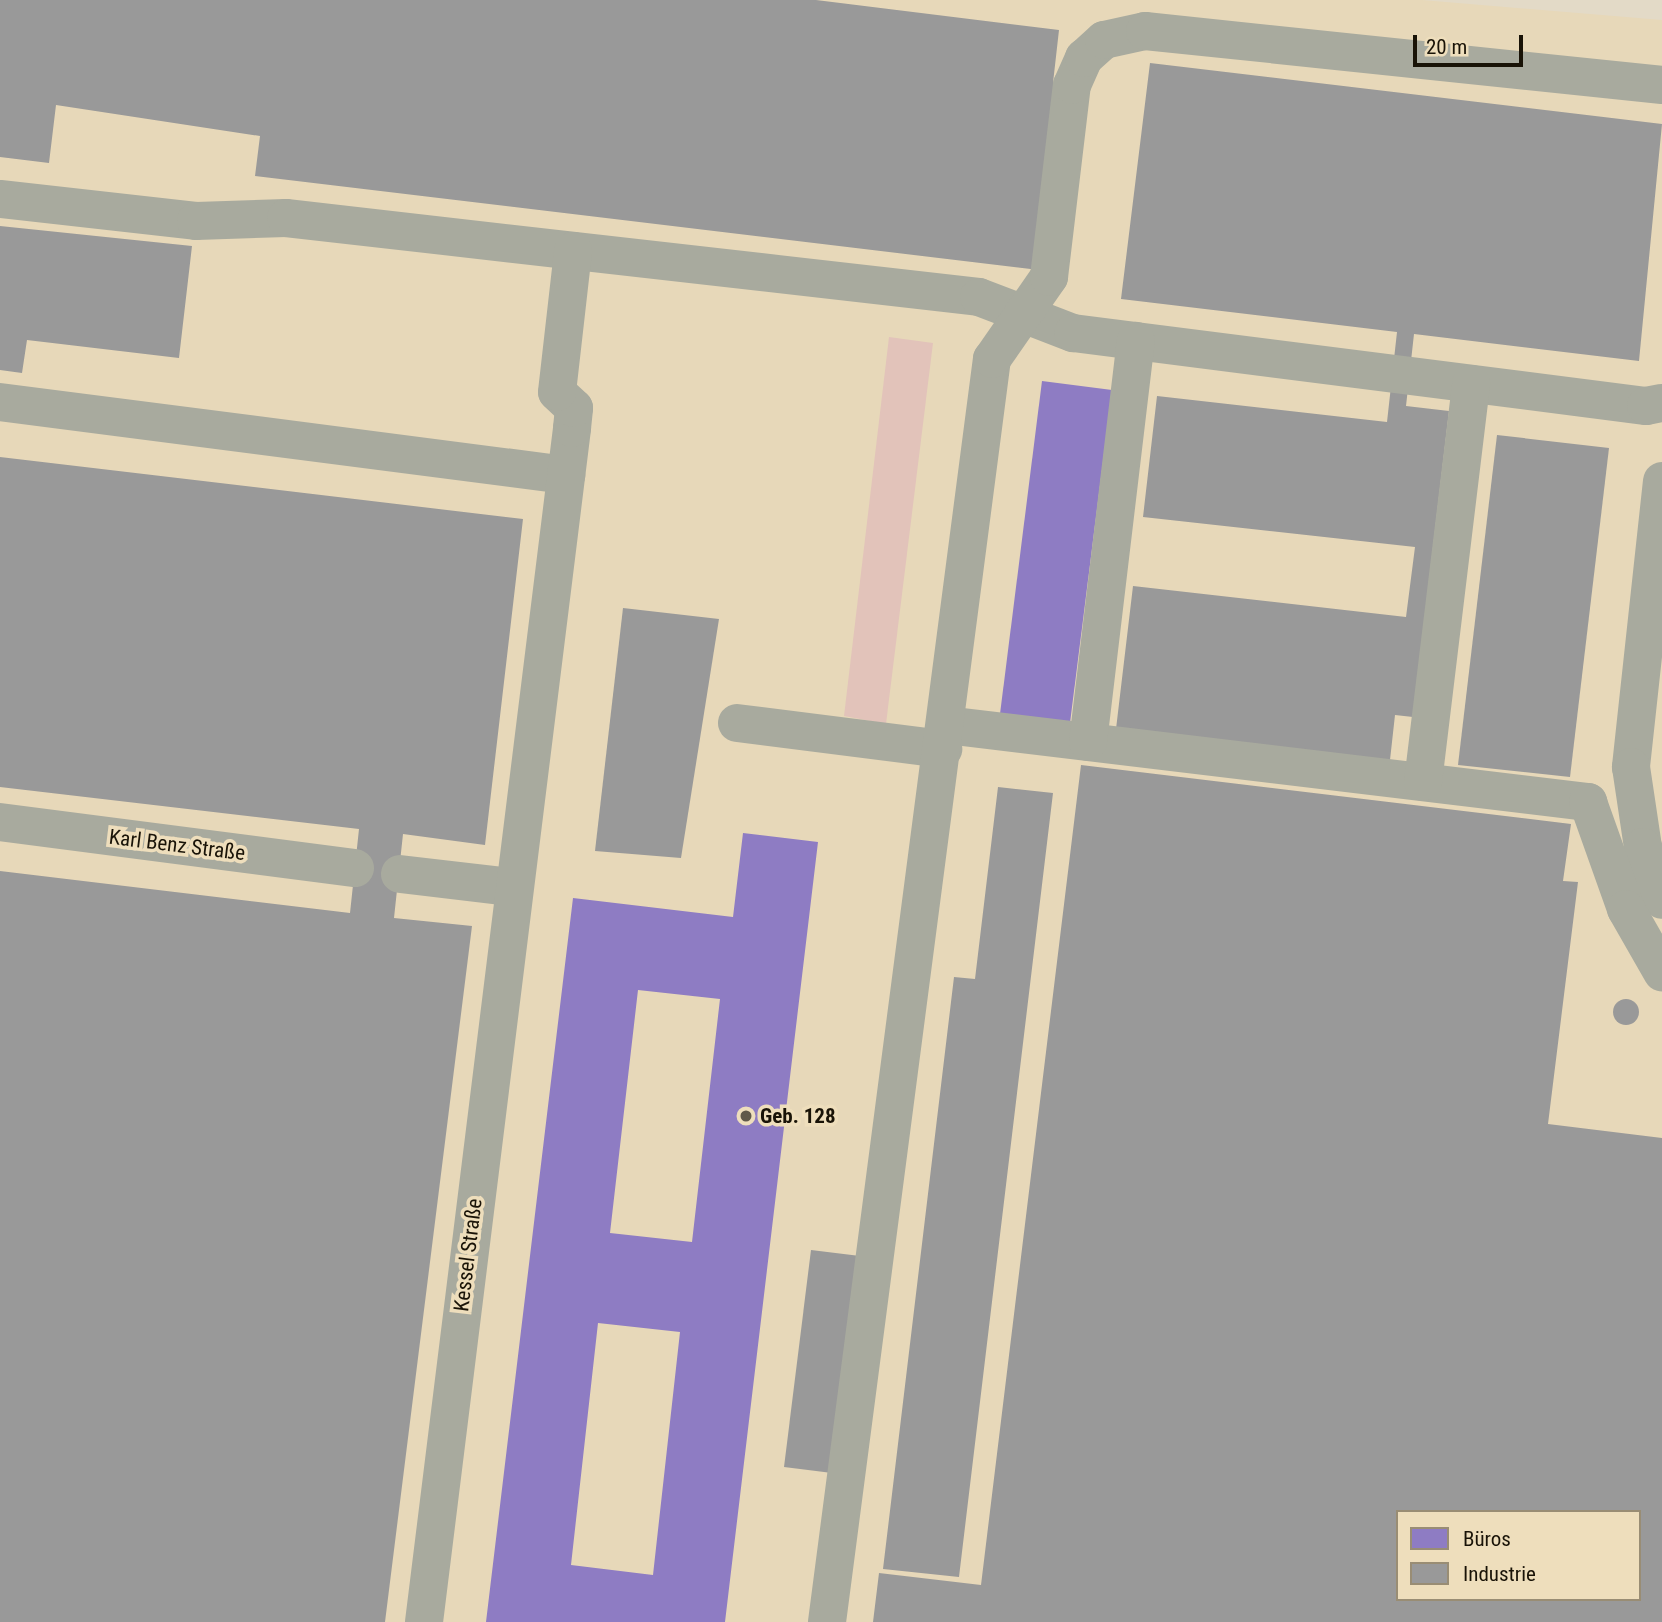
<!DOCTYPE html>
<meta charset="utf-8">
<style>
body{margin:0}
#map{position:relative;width:1662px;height:1622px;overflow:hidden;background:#e3dac7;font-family:"Roboto Condensed",sans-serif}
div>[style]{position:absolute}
.built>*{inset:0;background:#e7d8b9}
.green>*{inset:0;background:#e2c3ba}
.offices>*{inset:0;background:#8e7cc3}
.industry>*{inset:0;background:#999}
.round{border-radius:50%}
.minor>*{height:38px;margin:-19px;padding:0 19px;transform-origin:19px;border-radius:19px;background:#a8aa9e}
.dots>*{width:19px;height:19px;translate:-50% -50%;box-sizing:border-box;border:4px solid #eedebc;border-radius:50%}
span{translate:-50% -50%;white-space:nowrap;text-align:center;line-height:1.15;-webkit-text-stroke:7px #eedebc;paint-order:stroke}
.street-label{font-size:21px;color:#191307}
.poi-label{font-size:21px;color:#191307;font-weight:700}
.left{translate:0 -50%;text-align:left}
.legend{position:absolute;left:1396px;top:1510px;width:245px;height:91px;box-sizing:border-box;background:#eedebc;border:2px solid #998d74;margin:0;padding:9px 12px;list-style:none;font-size:21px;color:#191307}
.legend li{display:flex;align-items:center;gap:14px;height:35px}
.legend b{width:35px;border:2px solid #998d74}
.scale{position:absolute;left:1413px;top:35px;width:110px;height:32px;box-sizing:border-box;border:4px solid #191307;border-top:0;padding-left:9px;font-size:21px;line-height:24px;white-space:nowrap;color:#191307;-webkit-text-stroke:5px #eedebc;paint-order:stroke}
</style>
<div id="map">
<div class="built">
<div style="clip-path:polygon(evenodd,0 0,1422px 0,1662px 20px,1662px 1622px,0 1622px,0 0,1398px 1512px,1639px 1512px,1639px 1599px,1398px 1599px,1398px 1512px)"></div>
</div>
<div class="green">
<div style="clip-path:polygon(889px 337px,933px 343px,886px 724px,844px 716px)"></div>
</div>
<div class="offices">
<div style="clip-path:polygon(1042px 381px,1112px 390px,1070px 723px,1000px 714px)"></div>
<div style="clip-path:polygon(evenodd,743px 833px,818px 842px,725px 1622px,486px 1622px,573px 898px,733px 917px,743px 833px,638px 990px,720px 999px,692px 1242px,610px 1233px,638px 990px,743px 833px,598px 1323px,680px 1332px,653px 1575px,571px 1565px,598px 1323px)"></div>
</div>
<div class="industry">
<div style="clip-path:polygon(0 0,816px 0,1059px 30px,1053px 83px,1062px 84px,1039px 270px,255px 176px,260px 136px,56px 105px,49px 163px,0 157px)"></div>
<div style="clip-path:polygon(1150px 63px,1662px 124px,1639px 361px,1414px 334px,1406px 406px,1449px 411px,1413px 717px,1395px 715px,1390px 760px,1116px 729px,1133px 586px,1406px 617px,1415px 547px,1143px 517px,1157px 396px,1387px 422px,1397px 332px,1121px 299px)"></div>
<div style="clip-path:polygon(0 226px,192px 246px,179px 358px,27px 340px,22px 373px,0 370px)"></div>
<div style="clip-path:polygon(1497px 435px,1609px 448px,1570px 777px,1458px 765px)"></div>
<div style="clip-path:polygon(0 457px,523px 519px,485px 845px,403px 834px,394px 918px,472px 926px,385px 1622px,0 1622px,0 871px,350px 913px,359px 829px,0 787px)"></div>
<div style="clip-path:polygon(623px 608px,719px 619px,681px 858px,595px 851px)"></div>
<div style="clip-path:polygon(evenodd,1081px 765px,1571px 824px,1563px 881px,1578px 882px,1548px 1124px,1662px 1138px,1662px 1622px,873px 1622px,879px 1573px,981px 1585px,1081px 765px,1398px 1512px,1639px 1512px,1639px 1599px,1398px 1599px,1398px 1512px)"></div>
<div style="clip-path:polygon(998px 787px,1053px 793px,959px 1577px,883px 1569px,954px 977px,975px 979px)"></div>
<div class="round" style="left:1613px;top:999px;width:26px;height:26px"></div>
<div style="clip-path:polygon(811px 1250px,860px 1256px,832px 1473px,784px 1467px)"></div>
</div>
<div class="minor">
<div style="left:0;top:199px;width:197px;rotate:6.4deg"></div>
<div style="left:196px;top:221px;width:90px;rotate:-1.9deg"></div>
<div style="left:286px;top:218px;width:697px;rotate:6.5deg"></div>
<div style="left:979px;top:297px;width:101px;rotate:21deg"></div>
<div style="left:1073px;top:333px;width:578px;rotate:7.26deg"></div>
<div style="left:1646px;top:406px;width:16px;rotate:-11deg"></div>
<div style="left:0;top:402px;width:571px;rotate:7.35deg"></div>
<div style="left:1662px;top:481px;width:288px;rotate:96.2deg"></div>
<div style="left:1631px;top:767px;width:81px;rotate:81.5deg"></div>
<div style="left:1643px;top:847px;width:56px;rotate:70.3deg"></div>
<div style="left:737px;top:723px;width:208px;rotate:7.2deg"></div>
<div style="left:946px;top:725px;width:647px;rotate:6.84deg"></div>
<div style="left:1588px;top:802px;width:114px;rotate:70.4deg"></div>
<div style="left:1626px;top:909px;width:73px;rotate:60.3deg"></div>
<div style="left:1088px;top:742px;width:404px;rotate:-83.2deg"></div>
<div style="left:1423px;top:782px;width:401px;rotate:-83.1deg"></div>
<div style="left:0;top:822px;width:358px;rotate:7.4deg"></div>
<div style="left:400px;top:874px;width:112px;rotate:6.7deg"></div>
<div style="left:424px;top:1622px;width:1203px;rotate:-82.93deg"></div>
<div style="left:572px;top:428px;width:20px;rotate:-84deg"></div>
<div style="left:574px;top:408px;width:23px;rotate:-137deg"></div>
<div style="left:557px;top:392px;width:142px;rotate:-83.5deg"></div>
<div style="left:827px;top:1622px;width:1274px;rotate:-82.56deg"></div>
<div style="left:992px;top:359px;width:100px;rotate:-55.2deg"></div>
<div style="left:1049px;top:277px;width:193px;rotate:-83.2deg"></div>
<div style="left:1072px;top:85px;width:30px;rotate:-66deg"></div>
<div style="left:1084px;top:58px;width:27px;rotate:-42deg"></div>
<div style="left:1104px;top:40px;width:42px;rotate:-12.4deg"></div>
<div style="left:1145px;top:31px;width:520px;rotate:5.96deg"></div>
</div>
<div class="dots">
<div style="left:746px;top:1116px;background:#60594a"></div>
</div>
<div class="street-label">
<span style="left:177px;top:845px;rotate:7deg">Karl Benz Straße</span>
<span style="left:468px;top:1255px;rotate:-83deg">Kessel Straße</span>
</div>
<div class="poi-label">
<span class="left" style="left:760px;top:1116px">Geb. 128</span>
</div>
<ul class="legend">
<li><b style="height:19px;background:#8e7cc3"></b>Büros</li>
<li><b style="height:19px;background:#999"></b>Industrie</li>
</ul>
<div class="scale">20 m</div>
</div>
